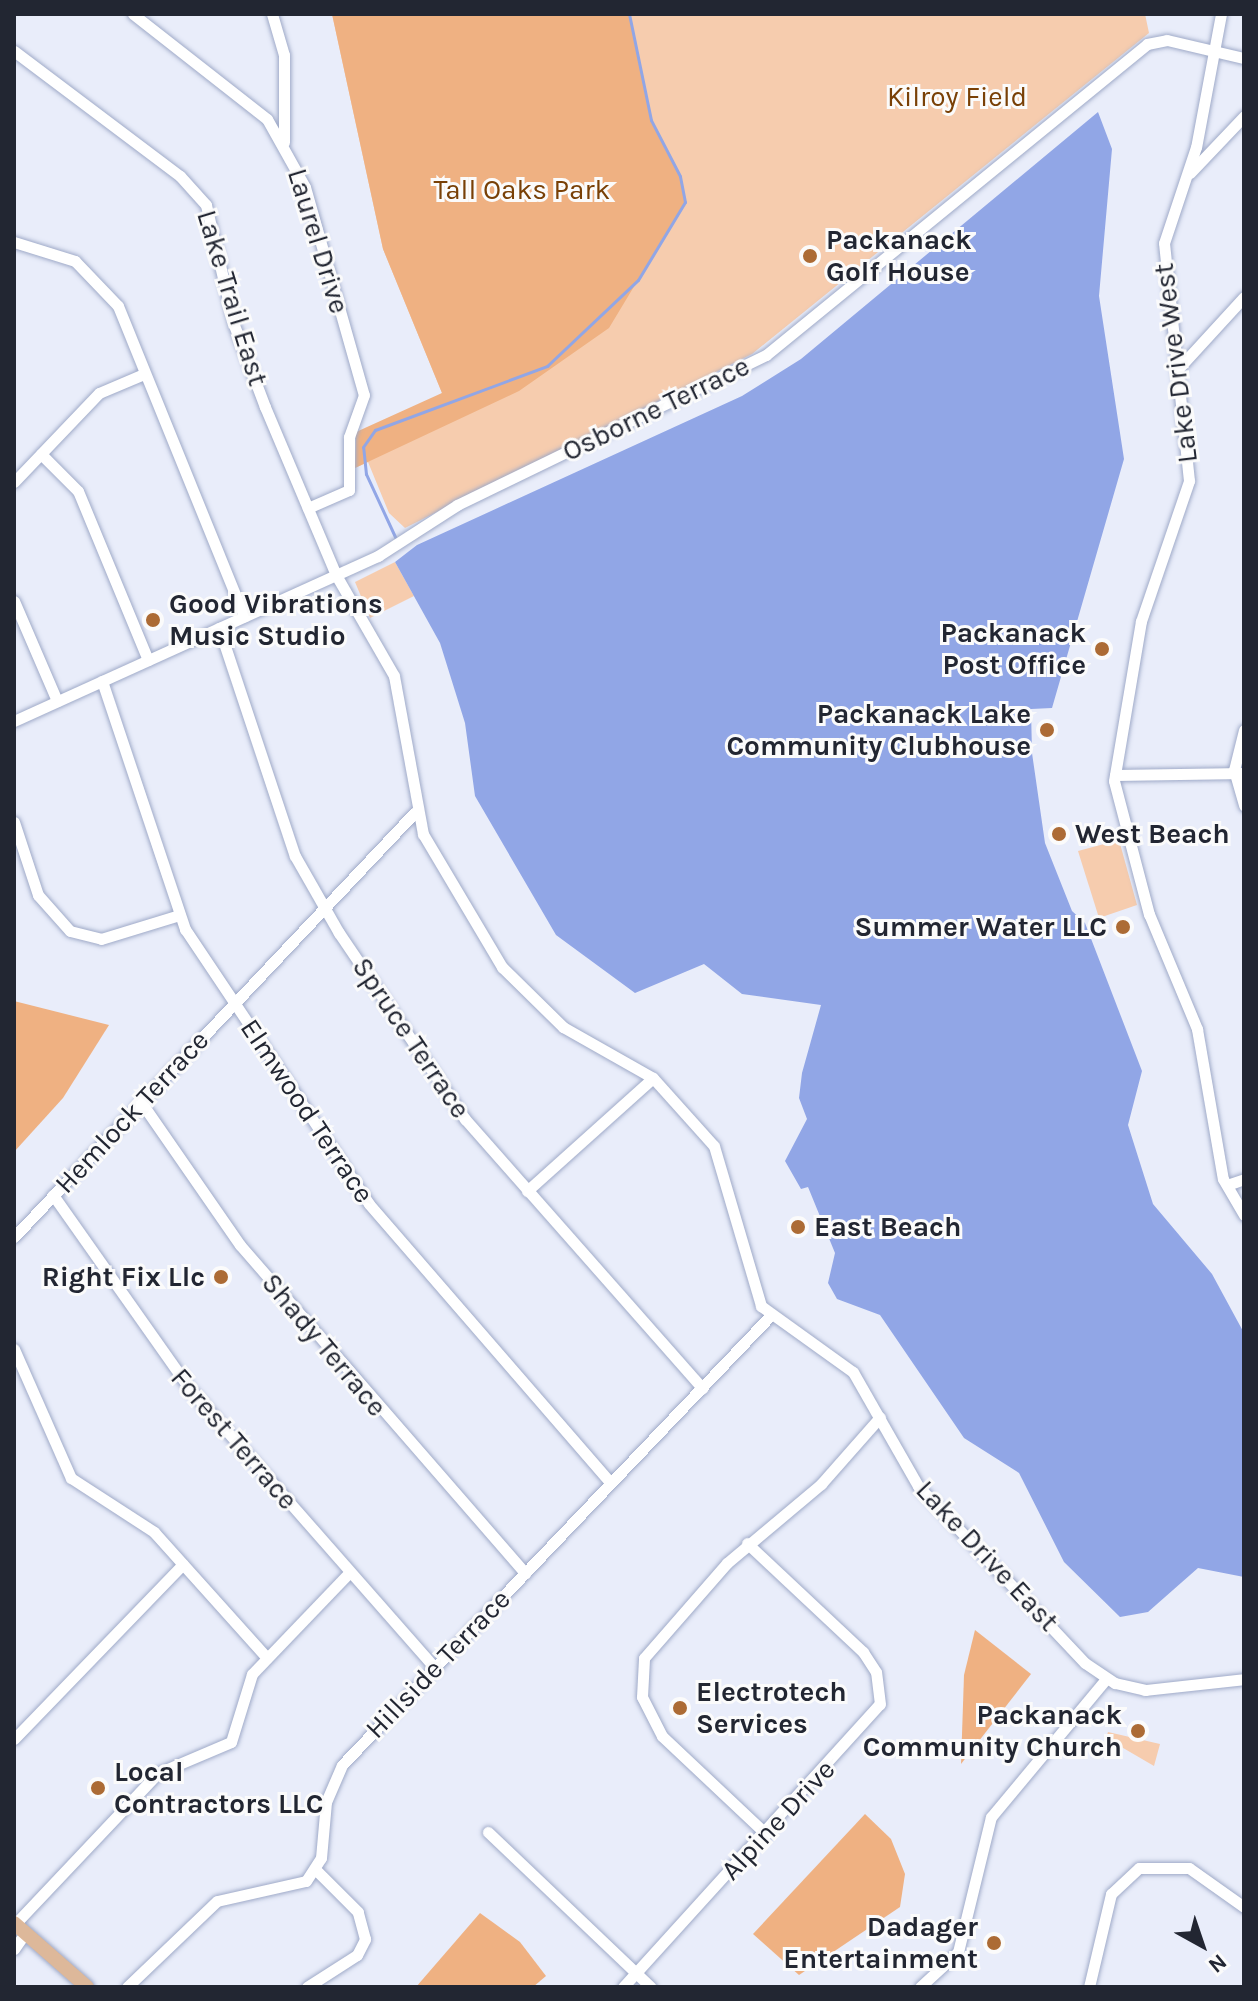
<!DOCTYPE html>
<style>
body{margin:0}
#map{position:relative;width:1258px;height:2001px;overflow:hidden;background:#e9edfa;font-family:Karla,sans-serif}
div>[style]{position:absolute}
.green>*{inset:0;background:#f6ccae}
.forest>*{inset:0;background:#efb182}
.water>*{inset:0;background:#91a6e6}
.stream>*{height:3px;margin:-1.5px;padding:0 1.5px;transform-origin:1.5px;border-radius:1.5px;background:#91a6e6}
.roads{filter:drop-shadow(0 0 2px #9faac8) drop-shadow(0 0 2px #9faac8)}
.minor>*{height:11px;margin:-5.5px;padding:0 5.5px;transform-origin:5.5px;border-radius:5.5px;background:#fff}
.major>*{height:14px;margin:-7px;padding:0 7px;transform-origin:7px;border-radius:7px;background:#ddb89a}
.dots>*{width:22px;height:22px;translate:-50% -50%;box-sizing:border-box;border:4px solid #fbfbfb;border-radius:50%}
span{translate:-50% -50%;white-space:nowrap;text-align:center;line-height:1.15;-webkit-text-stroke:6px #fbfbfb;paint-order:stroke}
.park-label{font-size:28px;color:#794006}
.poi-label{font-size:28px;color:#222632;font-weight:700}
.left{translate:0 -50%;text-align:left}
.right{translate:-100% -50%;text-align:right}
.street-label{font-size:28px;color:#222632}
.frame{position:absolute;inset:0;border:16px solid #222632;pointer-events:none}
.north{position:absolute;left:1162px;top:1905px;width:80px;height:80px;-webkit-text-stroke:6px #fbfbfb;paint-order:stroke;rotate:140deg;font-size:22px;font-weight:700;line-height:32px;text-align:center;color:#222632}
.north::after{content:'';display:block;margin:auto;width:28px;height:36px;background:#222632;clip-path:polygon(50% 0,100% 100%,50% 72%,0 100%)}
</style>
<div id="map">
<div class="green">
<div style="clip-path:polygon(332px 14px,1145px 14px,1149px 33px,752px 354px,405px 528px,389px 513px,368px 462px,355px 468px,442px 393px,383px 249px)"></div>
<div style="clip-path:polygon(395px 562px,414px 596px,370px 618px,355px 582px)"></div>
<div style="clip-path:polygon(1119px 840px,1137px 905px,1099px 918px,1078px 851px)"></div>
<div style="clip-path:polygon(1108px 1732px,1160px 1744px,1154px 1766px,1106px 1738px)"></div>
</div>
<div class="forest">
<div style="clip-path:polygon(332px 14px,629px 14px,651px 120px,680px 176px,685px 202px,609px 328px,519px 391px,355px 468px,356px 432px,442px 393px,383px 249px)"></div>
<div style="clip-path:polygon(14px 1001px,109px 1025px,63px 1098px,14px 1152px)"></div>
<div style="clip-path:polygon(975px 1630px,1031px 1674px,961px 1764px,964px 1675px)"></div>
<div style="clip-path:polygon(865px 1814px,891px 1839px,905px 1874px,900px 1907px,799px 1975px,753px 1934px)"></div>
<div style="clip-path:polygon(480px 1913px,520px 1942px,546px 1976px,533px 1987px,416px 1987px)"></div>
</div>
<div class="water">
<div style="clip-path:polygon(1098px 112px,1112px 149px,1099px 296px,1124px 459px,1052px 708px,1031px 709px,1032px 753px,1045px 843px,1072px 911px,1085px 923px,1142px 1071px,1128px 1125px,1153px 1204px,1212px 1274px,1244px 1333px,1244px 1577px,1198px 1568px,1148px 1612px,1120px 1617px,1064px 1562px,1019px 1473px,964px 1438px,880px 1315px,837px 1299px,828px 1283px,835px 1253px,808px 1187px,801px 1189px,785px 1161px,807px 1119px,799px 1098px,802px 1073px,821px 1005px,742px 994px,704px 964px,635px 993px,556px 935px,475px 796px,465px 723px,440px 643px,395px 562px,417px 545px,742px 396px,801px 359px)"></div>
</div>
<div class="stream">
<div style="left:397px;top:541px;width:74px;rotate:-114.8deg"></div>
<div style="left:366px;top:474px;width:27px;rotate:-96deg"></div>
<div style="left:363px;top:447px;width:21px;rotate:-55deg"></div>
<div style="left:375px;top:430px;width:184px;rotate:-20.4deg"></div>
<div style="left:547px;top:366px;width:125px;rotate:-43.4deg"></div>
<div style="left:638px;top:280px;width:91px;rotate:-58.9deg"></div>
<div style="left:685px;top:202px;width:26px;rotate:-101deg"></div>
<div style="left:680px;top:176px;width:63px;rotate:-117.4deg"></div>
<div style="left:651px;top:120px;width:108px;rotate:-101.7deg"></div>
</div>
<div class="roads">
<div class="minor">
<div style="left:133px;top:14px;width:170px;rotate:38.1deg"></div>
<div style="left:267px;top:119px;width:78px;rotate:60.8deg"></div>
<div style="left:305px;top:187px;width:216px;rotate:74.2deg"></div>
<div style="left:364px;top:395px;width:45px;rotate:109.7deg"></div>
<div style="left:349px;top:437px;width:53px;rotate:90deg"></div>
<div style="left:349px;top:490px;width:45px;rotate:156.3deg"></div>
<div style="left:272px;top:14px;width:43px;rotate:73.7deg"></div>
<div style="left:284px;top:55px;width:87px;rotate:90deg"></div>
<div style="left:1221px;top:14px;width:135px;rotate:100.6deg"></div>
<div style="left:1196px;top:147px;width:101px;rotate:108.4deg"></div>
<div style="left:1164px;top:243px;width:239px;rotate:84deg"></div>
<div style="left:1189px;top:481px;width:148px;rotate:108.9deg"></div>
<div style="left:1141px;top:621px;width:162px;rotate:99.6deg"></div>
<div style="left:1114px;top:781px;width:138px;rotate:75.3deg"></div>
<div style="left:1149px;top:914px;width:125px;rotate:67.3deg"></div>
<div style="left:1197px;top:1029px;width:152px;rotate:80.2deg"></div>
<div style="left:1223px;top:1179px;width:42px;rotate:59.7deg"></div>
<div style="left:14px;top:51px;width:208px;rotate:37deg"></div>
<div style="left:180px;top:176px;width:39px;rotate:48deg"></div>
<div style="left:206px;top:205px;width:123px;rotate:76.9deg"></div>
<div style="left:234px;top:325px;width:88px;rotate:69.3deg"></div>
<div style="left:265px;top:407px;width:182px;rotate:67.1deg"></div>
<div style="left:336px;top:575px;width:116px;rotate:60.1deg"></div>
<div style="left:394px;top:676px;width:161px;rotate:79.6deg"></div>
<div style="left:423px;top:834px;width:155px;rotate:59.3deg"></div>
<div style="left:502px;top:967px;width:86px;rotate:44.5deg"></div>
<div style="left:563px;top:1027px;width:103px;rotate:29.5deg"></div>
<div style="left:653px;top:1078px;width:91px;rotate:48.1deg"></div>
<div style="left:714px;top:1146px;width:167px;rotate:73.6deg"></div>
<div style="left:761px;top:1306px;width:113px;rotate:35.7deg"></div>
<div style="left:853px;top:1372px;width:131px;rotate:60.3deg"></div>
<div style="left:918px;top:1486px;width:243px;rotate:46.7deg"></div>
<div style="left:1085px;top:1663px;width:36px;rotate:34deg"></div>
<div style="left:1115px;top:1683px;width:31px;rotate:13deg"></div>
<div style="left:1145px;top:1690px;width:100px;rotate:-6.3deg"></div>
<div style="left:1190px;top:173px;width:79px;rotate:-46.5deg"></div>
<div style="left:14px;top:242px;width:64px;rotate:17.3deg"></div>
<div style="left:75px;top:261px;width:62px;rotate:46.3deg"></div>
<div style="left:118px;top:306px;width:335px;rotate:67.9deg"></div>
<div style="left:1177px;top:370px;width:99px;rotate:-47.5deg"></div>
<div style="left:41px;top:454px;width:52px;rotate:45deg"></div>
<div style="left:78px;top:491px;width:183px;rotate:67.5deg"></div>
<div style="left:14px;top:482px;width:123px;rotate:-46.3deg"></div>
<div style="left:99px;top:393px;width:49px;rotate:-22.9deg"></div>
<div style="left:14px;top:601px;width:109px;rotate:66.7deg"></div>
<div style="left:219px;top:628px;width:240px;rotate:71.6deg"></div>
<div style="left:295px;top:856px;width:89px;rotate:60.3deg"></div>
<div style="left:339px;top:933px;width:225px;rotate:55.9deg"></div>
<div style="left:465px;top:1119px;width:359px;rotate:48.6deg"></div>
<div style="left:102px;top:681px;width:262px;rotate:71.5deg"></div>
<div style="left:185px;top:929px;width:331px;rotate:56.2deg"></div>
<div style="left:369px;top:1204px;width:369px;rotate:49.1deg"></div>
<div style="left:14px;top:721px;width:400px;rotate:-24.4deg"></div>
<div style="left:378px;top:556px;width:94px;rotate:-32.8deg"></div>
<div style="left:457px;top:505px;width:343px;rotate:-25.9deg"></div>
<div style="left:766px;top:355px;width:492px;rotate:-39.2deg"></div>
<div style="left:1147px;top:44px;width:20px;rotate:-11deg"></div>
<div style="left:1167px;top:40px;width:79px;rotate:13.2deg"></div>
<div style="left:1244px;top:730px;width:41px;rotate:104deg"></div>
<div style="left:1234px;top:770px;width:37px;rotate:74deg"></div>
<div style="left:1115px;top:775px;width:129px;rotate:-0.9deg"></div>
<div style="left:14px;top:822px;width:77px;rotate:71.8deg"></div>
<div style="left:38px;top:895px;width:48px;rotate:48.4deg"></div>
<div style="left:70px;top:931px;width:32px;rotate:14deg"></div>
<div style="left:101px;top:939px;width:82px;rotate:-17.1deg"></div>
<div style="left:141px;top:1102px;width:174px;rotate:55.3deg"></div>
<div style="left:240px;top:1245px;width:435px;rotate:49deg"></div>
<div style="left:1227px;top:1185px;width:18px;rotate:-19deg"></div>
<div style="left:527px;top:1191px;width:169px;rotate:-41.9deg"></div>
<div style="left:53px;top:1195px;width:236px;rotate:54.8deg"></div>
<div style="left:189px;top:1388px;width:373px;rotate:48.7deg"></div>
<div style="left:14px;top:1237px;width:584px;rotate:-46.66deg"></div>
<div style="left:14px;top:1349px;width:141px;rotate:66.2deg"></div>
<div style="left:71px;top:1478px;width:99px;rotate:33deg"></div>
<div style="left:154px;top:1532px;width:169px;rotate:48.1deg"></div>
<div style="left:14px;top:1739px;width:243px;rotate:-46deg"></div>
<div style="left:488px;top:1832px;width:225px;rotate:43.6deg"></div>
<div style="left:766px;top:1834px;width:143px;rotate:-136.7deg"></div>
<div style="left:662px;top:1736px;width:44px;rotate:-117.1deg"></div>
<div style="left:642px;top:1697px;width:39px;rotate:-87deg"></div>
<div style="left:644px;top:1658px;width:126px;rotate:-48.9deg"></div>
<div style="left:727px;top:1563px;width:123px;rotate:-40deg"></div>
<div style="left:821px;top:1484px;width:89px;rotate:-48.6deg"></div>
<div style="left:15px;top:1924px;width:208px;rotate:-46.6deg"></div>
<div style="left:158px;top:1773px;width:79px;rotate:-23deg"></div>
<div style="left:231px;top:1742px;width:71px;rotate:-72.8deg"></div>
<div style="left:252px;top:1674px;width:140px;rotate:-46.2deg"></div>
<div style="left:14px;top:1949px;width:19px;rotate:-55deg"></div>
<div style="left:127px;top:1987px;width:124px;rotate:-43.7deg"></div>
<div style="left:217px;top:1901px;width:91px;rotate:-12.7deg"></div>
<div style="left:306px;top:1881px;width:27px;rotate:-57deg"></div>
<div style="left:321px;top:1858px;width:56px;rotate:-84.9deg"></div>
<div style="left:326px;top:1802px;width:40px;rotate:-66.6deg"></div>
<div style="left:342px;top:1765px;width:622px;rotate:-46.37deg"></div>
<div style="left:307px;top:1987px;width:59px;rotate:-32.6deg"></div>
<div style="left:357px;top:1955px;width:18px;rotate:-63deg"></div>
<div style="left:365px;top:1939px;width:28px;rotate:-105deg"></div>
<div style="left:358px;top:1912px;width:61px;rotate:-135deg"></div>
<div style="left:623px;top:1987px;width:382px;rotate:-47.8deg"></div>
<div style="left:880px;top:1704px;width:32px;rotate:-97deg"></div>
<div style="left:876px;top:1672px;width:24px;rotate:-123deg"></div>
<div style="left:863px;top:1652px;width:159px;rotate:-136.8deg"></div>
<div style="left:920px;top:1987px;width:52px;rotate:-42.6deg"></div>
<div style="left:958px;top:1952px;width:139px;rotate:-76.3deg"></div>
<div style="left:991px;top:1817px;width:180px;rotate:-50.2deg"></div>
<div style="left:1089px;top:1987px;width:96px;rotate:-76.7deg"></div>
<div style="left:1111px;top:1894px;width:38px;rotate:-43deg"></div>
<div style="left:1139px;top:1868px;width:50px"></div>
<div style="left:1189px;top:1868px;width:67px;rotate:35.3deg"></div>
</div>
<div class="major">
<div style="left:14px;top:1923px;width:97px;rotate:41.2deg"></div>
</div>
</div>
<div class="dots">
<div style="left:810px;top:256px;background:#ac6b35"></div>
<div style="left:153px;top:620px;background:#ac6b35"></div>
<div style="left:1102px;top:649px;background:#ac6b35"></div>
<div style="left:1047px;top:730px;background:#ac6b35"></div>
<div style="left:1059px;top:834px;background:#ac6b35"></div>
<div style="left:1123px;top:927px;background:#ac6b35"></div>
<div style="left:798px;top:1227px;background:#ac6b35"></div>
<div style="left:221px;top:1277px;background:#ac6b35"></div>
<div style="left:680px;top:1708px;background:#ac6b35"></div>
<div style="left:1138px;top:1731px;background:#ac6b35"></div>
<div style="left:98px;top:1788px;background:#ac6b35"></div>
<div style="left:994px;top:1943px;background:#ac6b35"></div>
</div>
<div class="park-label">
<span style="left:957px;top:97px">Kilroy Field</span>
<span style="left:522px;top:190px">Tall Oaks Park</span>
</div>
<div class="poi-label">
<span class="left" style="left:826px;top:256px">Packanack<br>Golf House</span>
<span class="left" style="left:169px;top:620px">Good Vibrations<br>Music Studio</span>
<span class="right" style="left:1086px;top:649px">Packanack<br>Post Office</span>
<span class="right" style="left:1031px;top:730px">Packanack Lake<br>Community Clubhouse</span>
<span class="left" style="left:1075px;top:834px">West Beach</span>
<span class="right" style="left:1107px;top:927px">Summer Water LLC</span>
<span class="left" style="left:814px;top:1227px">East Beach</span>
<span class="right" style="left:205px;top:1277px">Right Fix Llc</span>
<span class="left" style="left:696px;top:1708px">Electrotech<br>Services</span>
<span class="right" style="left:1122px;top:1731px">Packanack<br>Community Church</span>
<span class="left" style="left:114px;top:1788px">Local<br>Contractors LLC</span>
<span class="right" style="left:978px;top:1943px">Dadager<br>Entertainment</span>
</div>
<div class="street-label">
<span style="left:318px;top:241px;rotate:73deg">Laurel Drive</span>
<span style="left:232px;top:298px;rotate:73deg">Lake Trail East</span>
<span style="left:1176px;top:363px;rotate:-97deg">Lake Drive West</span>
<span style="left:656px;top:409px;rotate:-26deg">Osborne Terrace</span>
<span style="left:411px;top:1038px;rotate:56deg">Spruce Terrace</span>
<span style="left:307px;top:1111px;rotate:56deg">Elmwood Terrace</span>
<span style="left:132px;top:1112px;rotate:-47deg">Hemlock Terrace</span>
<span style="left:324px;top:1345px;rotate:50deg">Shady Terrace</span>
<span style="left:234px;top:1439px;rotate:49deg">Forest Terrace</span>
<span style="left:987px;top:1556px;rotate:47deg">Lake Drive East</span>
<span style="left:438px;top:1664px;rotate:-46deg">Hillside Terrace</span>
<span style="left:778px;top:1820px;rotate:-47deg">Alpine Drive</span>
</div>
<div class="frame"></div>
<div class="north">N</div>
</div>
